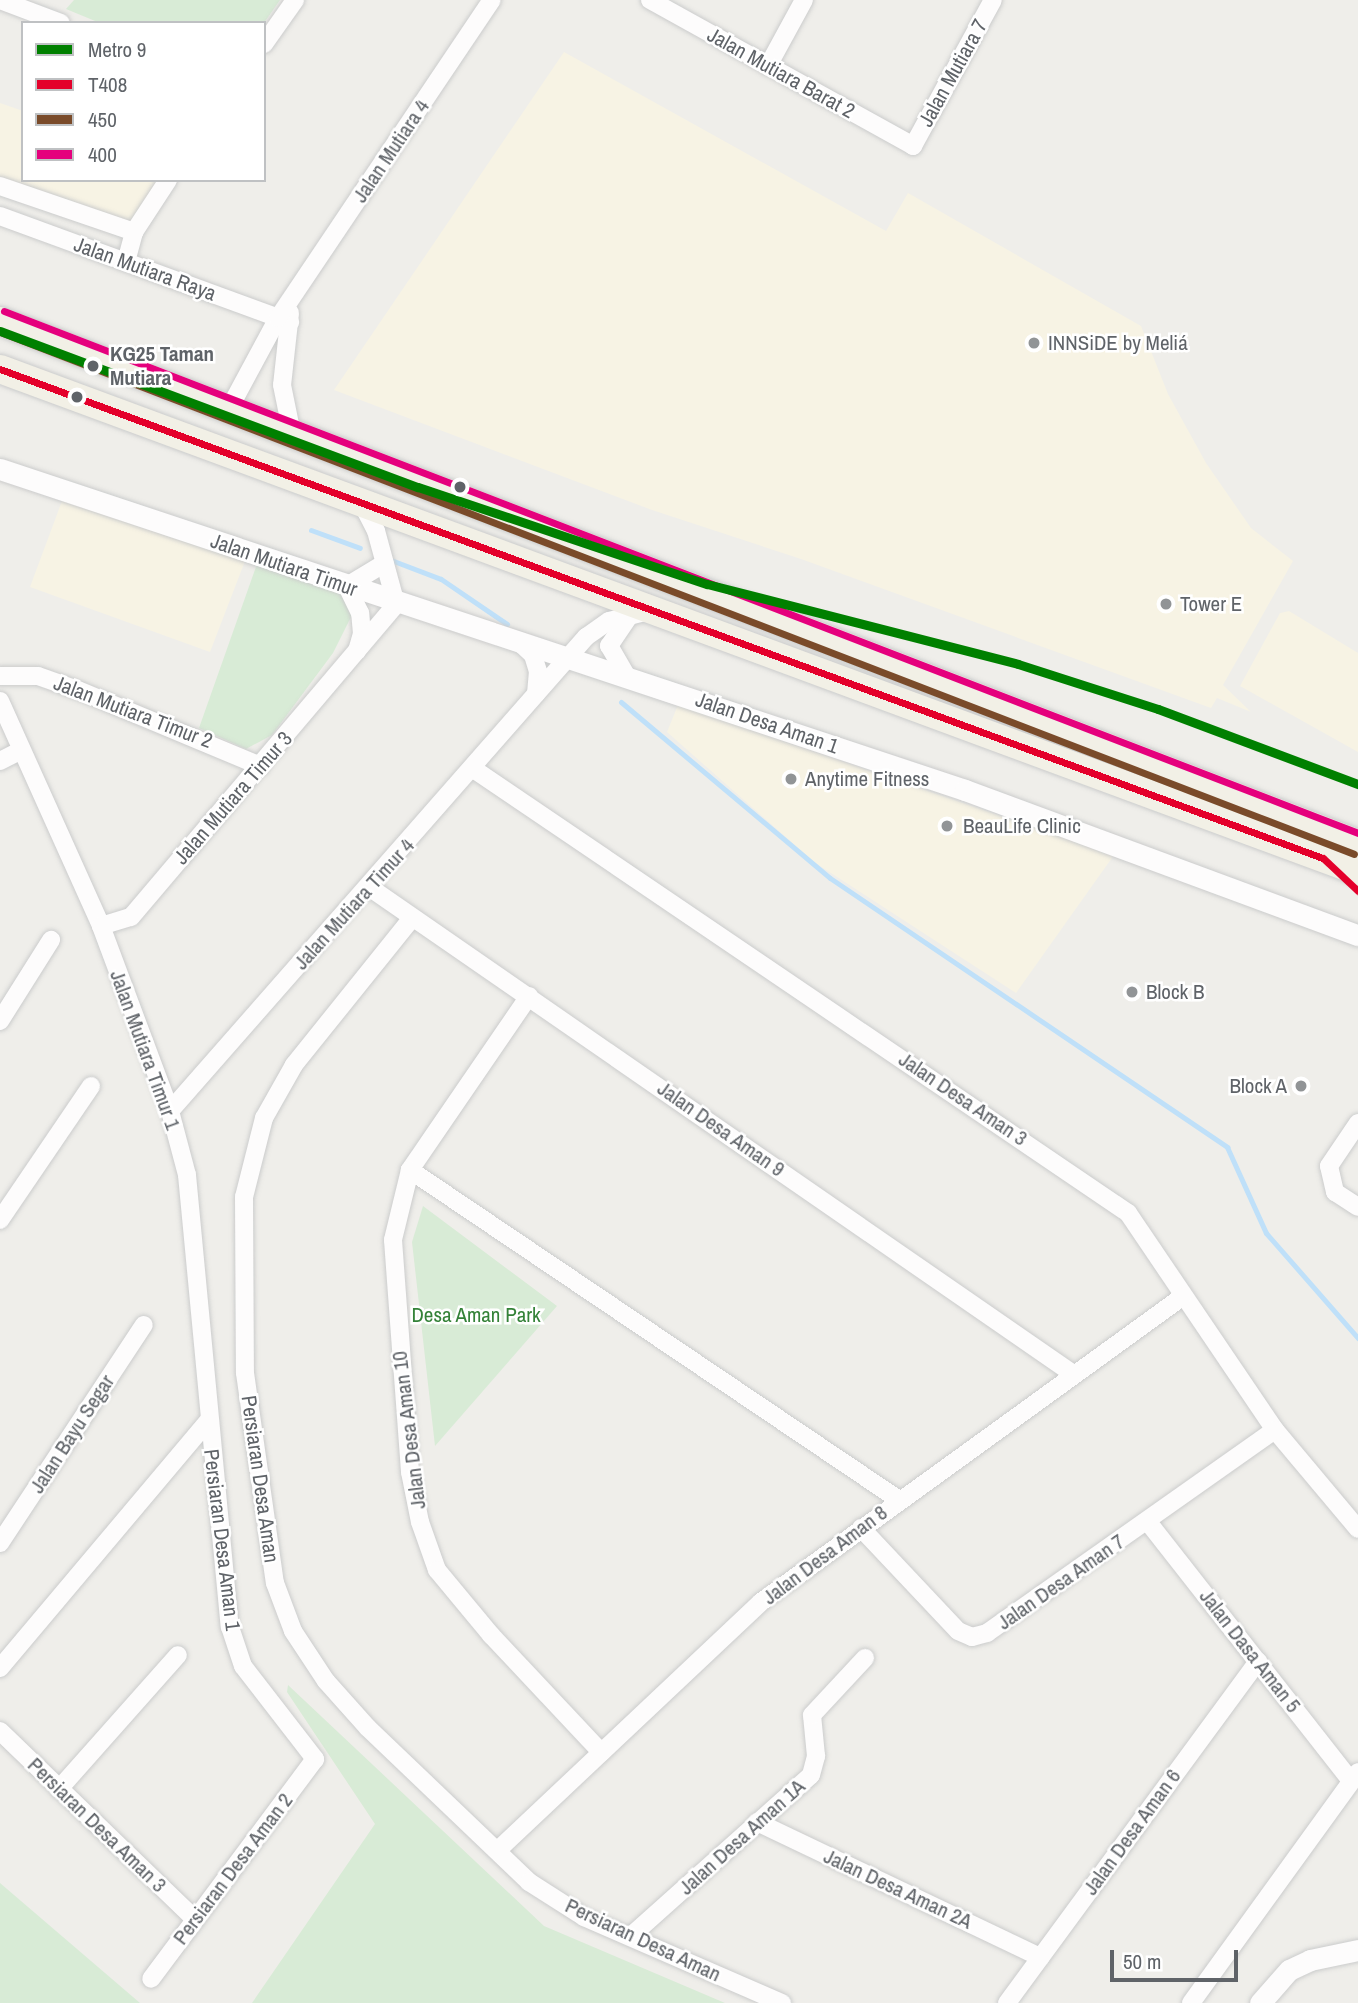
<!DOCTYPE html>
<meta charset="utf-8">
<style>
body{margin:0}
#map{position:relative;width:1358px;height:2003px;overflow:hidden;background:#efeeea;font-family:"Archivo Narrow",sans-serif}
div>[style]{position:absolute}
.commercial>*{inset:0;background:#f7f3e4}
.green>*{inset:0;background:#d8ebd6}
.stream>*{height:5px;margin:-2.5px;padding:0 2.5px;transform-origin:2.5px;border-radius:2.5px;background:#bfe0f9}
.roads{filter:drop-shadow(0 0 2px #cbcccc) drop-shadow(0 0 2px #cbcccc)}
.minor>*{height:18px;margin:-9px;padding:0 9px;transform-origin:9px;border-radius:9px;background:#fdfcfc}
.tertiary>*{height:21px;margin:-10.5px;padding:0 10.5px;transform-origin:10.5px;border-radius:10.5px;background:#fdfcfc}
.trunk>*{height:28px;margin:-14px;padding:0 14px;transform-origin:14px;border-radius:14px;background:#f2f0e6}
.bus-1>*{height:7px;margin:-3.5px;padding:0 3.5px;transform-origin:3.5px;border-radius:3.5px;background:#e4002b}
.bus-2>*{height:7px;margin:-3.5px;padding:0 3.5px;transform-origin:3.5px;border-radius:3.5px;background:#7a4b2a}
.bus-3>*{height:7px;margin:-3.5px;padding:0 3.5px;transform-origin:3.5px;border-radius:3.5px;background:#e5007d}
.metro-1>*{height:9px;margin:-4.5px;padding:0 4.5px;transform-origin:4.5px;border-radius:4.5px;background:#008000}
.dots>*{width:19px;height:19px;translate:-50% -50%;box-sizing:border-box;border:4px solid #fff;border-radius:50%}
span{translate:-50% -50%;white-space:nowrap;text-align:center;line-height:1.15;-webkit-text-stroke:5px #fff;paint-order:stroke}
.street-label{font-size:21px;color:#5f6368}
.poi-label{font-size:21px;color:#5f6368}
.left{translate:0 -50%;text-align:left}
.right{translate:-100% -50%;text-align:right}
.stop-label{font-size:21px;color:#5f6368;font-weight:700}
.park-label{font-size:21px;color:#348238}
.legend{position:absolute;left:21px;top:21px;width:245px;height:161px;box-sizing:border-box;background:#fff;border:2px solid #bfc1c3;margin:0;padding:9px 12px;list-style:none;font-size:21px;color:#5f6368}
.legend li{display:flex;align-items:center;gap:14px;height:35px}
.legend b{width:35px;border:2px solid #bfc1c3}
.scale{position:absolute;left:1110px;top:1950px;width:128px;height:32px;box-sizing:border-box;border:4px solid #5f6368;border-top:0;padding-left:9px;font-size:21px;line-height:24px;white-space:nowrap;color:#5f6368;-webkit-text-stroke:5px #fff;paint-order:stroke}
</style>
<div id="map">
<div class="commercial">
<div style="clip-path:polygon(564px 52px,886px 231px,908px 193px,1141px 326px,1168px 394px,1206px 463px,1251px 528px,1293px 561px,1223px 685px,1251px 712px,1217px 698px,1211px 708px,801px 559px,652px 510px,334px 390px)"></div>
<div style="clip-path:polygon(0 103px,23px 111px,23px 180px,161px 180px,131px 224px,0 178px)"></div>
<div style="clip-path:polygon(62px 501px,245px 561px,210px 652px,30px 587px)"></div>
<div style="clip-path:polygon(1289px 611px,1358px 653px,1358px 752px,1240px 686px,1280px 613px)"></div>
<div style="clip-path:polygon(678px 705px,1114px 855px,1016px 993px,814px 862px,667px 732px)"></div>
</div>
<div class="green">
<div style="clip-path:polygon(74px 0,280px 0,264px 23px,100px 23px,66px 9px)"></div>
<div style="clip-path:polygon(257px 564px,339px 590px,352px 615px,333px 653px,272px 735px,246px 749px,199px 728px)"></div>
<div style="clip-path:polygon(423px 1206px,557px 1306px,435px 1446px,412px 1242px)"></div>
<div style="clip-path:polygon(288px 1685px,544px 1926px,725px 2003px,252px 2003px,375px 1824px,287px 1692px)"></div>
<div style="clip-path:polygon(0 1883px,140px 2003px,0 2003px)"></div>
</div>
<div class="stream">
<div style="left:311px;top:530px;width:52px;rotate:20.2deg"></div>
<div style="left:391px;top:560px;width:53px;rotate:20.8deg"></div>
<div style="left:441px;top:579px;width:80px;rotate:34.3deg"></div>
<div style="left:621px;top:702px;width:273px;rotate:40.1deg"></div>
<div style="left:830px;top:878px;width:480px;rotate:34.1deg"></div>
<div style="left:1227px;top:1147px;width:94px;rotate:65.6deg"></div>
<div style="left:1266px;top:1233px;width:140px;rotate:48.8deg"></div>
</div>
<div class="roads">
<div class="minor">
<div style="left:0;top:0;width:65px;rotate:20.7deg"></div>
<div style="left:650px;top:0;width:301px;rotate:29deg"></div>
<div style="left:913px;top:146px;width:166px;rotate:-61.3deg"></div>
<div style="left:264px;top:44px;width:54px;rotate:-54.8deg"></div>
<div style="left:768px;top:66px;width:75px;rotate:-61.4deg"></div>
<div style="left:0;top:186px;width:142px;rotate:18.9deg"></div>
<div style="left:0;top:216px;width:309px;rotate:20.1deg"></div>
<div style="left:126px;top:262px;width:31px;rotate:-75deg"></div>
<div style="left:134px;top:232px;width:62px;rotate:-56.8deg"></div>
<div style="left:290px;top:313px;width:72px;rotate:96.3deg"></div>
<div style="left:282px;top:385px;width:50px;rotate:78.5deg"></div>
<div style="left:229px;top:409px;width:103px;rotate:-61.7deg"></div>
<div style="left:278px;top:318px;width:383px;rotate:-56.1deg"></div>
<div style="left:519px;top:642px;width:19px;rotate:43deg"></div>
<div style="left:533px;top:655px;width:17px;rotate:73deg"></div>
<div style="left:538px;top:671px;width:23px;rotate:95deg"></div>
<div style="left:357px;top:651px;width:18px;rotate:-74deg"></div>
<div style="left:362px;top:634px;width:21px;rotate:-95deg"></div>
<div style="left:360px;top:613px;width:30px;rotate:-116deg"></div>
<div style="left:347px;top:586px;width:44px;rotate:-31.2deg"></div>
<div style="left:626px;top:675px;width:34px;rotate:-120deg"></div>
<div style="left:609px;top:646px;width:36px;rotate:-56deg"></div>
<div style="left:0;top:676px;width:38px"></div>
<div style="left:38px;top:676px;width:42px;rotate:19.3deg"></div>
<div style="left:78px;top:690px;width:198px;rotate:22.6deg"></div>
<div style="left:0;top:701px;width:247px;rotate:65.8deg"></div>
<div style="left:101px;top:926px;width:197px;rotate:69.5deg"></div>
<div style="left:170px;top:1111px;width:66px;rotate:75.1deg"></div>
<div style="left:187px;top:1175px;width:454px;rotate:84.6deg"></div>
<div style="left:230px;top:1627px;width:41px;rotate:71.6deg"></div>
<div style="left:243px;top:1666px;width:118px;rotate:52.3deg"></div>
<div style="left:315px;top:1759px;width:274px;rotate:126.7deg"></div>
<div style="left:0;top:761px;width:22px;rotate:-27deg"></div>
<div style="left:472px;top:768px;width:793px;rotate:34.15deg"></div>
<div style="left:1128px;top:1213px;width:262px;rotate:55.9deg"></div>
<div style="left:1275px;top:1430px;width:129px;rotate:50deg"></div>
<div style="left:369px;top:887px;width:856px;rotate:34.67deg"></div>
<div style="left:412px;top:918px;width:189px;rotate:128.8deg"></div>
<div style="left:294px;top:1065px;width:61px;rotate:119.5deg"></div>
<div style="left:264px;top:1118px;width:81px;rotate:104.2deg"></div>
<div style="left:244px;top:1197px;width:176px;rotate:89.7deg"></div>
<div style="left:245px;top:1373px;width:212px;rotate:81.9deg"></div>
<div style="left:275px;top:1583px;width:51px;rotate:69.4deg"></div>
<div style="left:293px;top:1631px;width:60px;rotate:56.6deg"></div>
<div style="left:326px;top:1681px;width:63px;rotate:48.2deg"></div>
<div style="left:368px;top:1728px;width:223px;rotate:43.7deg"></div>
<div style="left:529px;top:1882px;width:65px;rotate:32.5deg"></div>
<div style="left:584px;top:1917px;width:216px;rotate:23.5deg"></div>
<div style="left:101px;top:926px;width:31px;rotate:-17deg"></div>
<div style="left:131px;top:917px;width:410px;rotate:-49.7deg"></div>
<div style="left:396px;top:604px;width:76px;rotate:-105.3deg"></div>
<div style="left:376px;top:531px;width:31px;rotate:-117deg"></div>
<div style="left:529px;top:996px;width:211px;rotate:124.4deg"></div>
<div style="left:410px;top:1170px;width:72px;rotate:103.7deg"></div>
<div style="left:393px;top:1240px;width:233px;rotate:85.8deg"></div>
<div style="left:410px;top:1472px;width:51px;rotate:78.7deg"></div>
<div style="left:420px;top:1522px;width:51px;rotate:70.5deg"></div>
<div style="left:437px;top:1570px;width:85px;rotate:50.3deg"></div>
<div style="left:491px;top:1635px;width:161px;rotate:46.8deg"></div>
<div style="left:0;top:1021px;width:96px;rotate:-57.8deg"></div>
<div style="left:170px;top:1111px;width:631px;rotate:-48.73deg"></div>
<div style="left:586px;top:637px;width:28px;rotate:-35deg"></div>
<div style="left:609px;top:621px;width:41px;rotate:-14deg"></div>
<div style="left:1358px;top:1123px;width:52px;rotate:124deg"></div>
<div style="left:1329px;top:1166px;width:27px;rotate:77deg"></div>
<div style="left:1335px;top:1192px;width:27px;rotate:33deg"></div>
<div style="left:410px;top:1170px;width:590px;rotate:34.01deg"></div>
<div style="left:0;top:1220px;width:162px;rotate:-55.8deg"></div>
<div style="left:1148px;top:1522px;width:329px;rotate:51.9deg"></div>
<div style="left:861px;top:1528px;width:141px;rotate:46.7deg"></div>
<div style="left:958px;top:1631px;width:15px;rotate:23deg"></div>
<div style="left:972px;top:1637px;width:16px;rotate:-15deg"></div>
<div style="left:987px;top:1633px;width:352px;rotate:-35.2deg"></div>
<div style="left:0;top:1543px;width:261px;rotate:-56.6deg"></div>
<div style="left:0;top:1668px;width:323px;rotate:-49.9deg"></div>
<div style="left:0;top:1731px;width:271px;rotate:44deg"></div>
<div style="left:59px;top:1789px;width:179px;rotate:-48.4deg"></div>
<div style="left:757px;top:1822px;width:314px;rotate:25.5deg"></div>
<div style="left:499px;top:1849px;width:360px;rotate:-43.3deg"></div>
<div style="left:761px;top:1602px;width:520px;rotate:-35.92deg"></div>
<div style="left:631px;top:1936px;width:241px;rotate:-41.8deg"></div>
<div style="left:811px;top:1775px;width:20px;rotate:-75deg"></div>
<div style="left:816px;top:1756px;width:41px;rotate:-95.6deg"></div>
<div style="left:812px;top:1715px;width:78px;rotate:-47.1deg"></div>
<div style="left:1007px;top:2003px;width:424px;rotate:-53.7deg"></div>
<div style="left:1191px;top:2003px;width:285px;rotate:-54.1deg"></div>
</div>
<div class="tertiary">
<div style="left:0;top:469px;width:1017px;rotate:18.4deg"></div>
<div style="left:965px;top:790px;width:419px;rotate:20.3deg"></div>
<div style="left:1260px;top:2003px;width:44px;rotate:-48.7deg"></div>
<div style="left:1289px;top:1970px;width:23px;rotate:-25deg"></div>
<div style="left:1310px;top:1960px;width:49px;rotate:-11.8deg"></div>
</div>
<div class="trunk">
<div style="left:0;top:321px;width:1455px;rotate:21.06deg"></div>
<div style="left:0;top:369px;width:1448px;rotate:20.29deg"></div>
</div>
</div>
<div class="bus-1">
<div style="left:0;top:369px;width:1410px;rotate:20.29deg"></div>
<div style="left:1323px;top:858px;width:48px;rotate:43.3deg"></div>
</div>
<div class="bus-2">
<div style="left:0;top:332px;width:1451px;rotate:21.08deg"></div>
</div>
<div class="bus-3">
<div style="left:4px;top:311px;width:1451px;rotate:21.08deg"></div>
</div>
<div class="metro-1">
<div style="left:0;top:331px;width:446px;rotate:20.5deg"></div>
<div style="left:418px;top:487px;width:305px;rotate:18.6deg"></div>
<div style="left:707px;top:584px;width:321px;rotate:14.4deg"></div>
<div style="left:1018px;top:664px;width:147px;rotate:17.8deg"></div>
<div style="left:1158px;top:709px;width:214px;rotate:20.6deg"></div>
</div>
<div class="dots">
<div style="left:1034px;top:343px;background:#919496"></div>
<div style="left:93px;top:366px;background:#5f6368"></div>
<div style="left:77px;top:397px;background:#5f6368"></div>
<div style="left:460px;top:487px;background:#5f6368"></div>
<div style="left:1166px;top:604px;background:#919496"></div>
<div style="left:791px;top:779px;background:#919496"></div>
<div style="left:947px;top:826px;background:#919496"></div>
<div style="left:1132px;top:992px;background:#919496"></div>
<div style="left:1301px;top:1086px;background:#919496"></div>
</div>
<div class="street-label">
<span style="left:781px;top:73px;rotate:29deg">Jalan Mutiara Barat 2</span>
<span style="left:953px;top:73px;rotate:-61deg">Jalan Mutiara 7</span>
<span style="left:391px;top:151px;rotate:-56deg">Jalan Mutiara 4</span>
<span style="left:145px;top:269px;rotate:20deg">Jalan Mutiara Raya</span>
<span style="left:284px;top:565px;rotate:19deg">Jalan Mutiara Timur</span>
<span style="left:133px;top:712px;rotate:21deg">Jalan Mutiara Timur 2</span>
<span style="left:767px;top:723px;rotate:19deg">Jalan Desa Aman 1</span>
<span style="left:233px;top:798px;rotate:-49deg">Jalan Mutiara Timur 3</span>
<span style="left:354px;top:904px;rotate:-48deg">Jalan Mutiara Timur 4</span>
<span style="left:145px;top:1050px;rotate:70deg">Jalan Mutiara Timur 1</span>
<span style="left:963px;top:1099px;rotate:34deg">Jalan Desa Aman 3</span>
<span style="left:721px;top:1129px;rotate:35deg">Jalan Desa Aman 9</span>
<span style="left:409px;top:1430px;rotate:-97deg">Jalan Desa Aman 10</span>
<span style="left:72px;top:1434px;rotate:-57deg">Jalan Bayu Segar</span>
<span style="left:260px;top:1479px;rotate:82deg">Persiaran Desa Aman</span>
<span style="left:222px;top:1540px;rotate:83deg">Persiaran Desa Aman 1</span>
<span style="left:825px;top:1555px;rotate:-37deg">Jalan Desa Aman 8</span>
<span style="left:1061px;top:1582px;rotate:-35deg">Jalan Desa Aman 7</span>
<span style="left:1250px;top:1651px;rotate:52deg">Jalan Dasa Aman 5</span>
<span style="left:97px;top:1825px;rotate:44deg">Persiaran Desa Aman 3</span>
<span style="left:1132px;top:1832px;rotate:-54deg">Jalan Desa Aman 6</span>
<span style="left:742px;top:1837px;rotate:-42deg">Jalan Desa Aman 1A</span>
<span style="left:233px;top:1869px;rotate:-53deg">Persiaran Desa Aman 2</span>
<span style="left:898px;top:1889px;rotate:25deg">Jalan Desa Aman 2A</span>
<span style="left:643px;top:1940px;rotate:25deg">Persiaran Desa Aman</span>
</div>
<div class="poi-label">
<span class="left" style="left:1048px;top:343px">INNSiDE by Meliá</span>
<span class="left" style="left:1180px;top:604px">Tower E</span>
<span class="left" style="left:805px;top:779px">Anytime Fitness</span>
<span class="left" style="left:963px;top:826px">BeauLife Clinic</span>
<span class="left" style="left:1146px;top:992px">Block B</span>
<span class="right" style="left:1287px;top:1086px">Block A</span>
</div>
<div class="stop-label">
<span class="left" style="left:110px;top:366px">KG25 Taman<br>Mutiara</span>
</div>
<div class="park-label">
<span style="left:476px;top:1315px">Desa Aman Park</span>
</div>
<ul class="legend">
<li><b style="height:9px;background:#008000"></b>Metro 9</li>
<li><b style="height:9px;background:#e4002b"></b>T408</li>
<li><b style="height:9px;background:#7a4b2a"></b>450</li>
<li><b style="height:9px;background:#e5007d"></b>400</li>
</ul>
<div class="scale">50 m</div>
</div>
